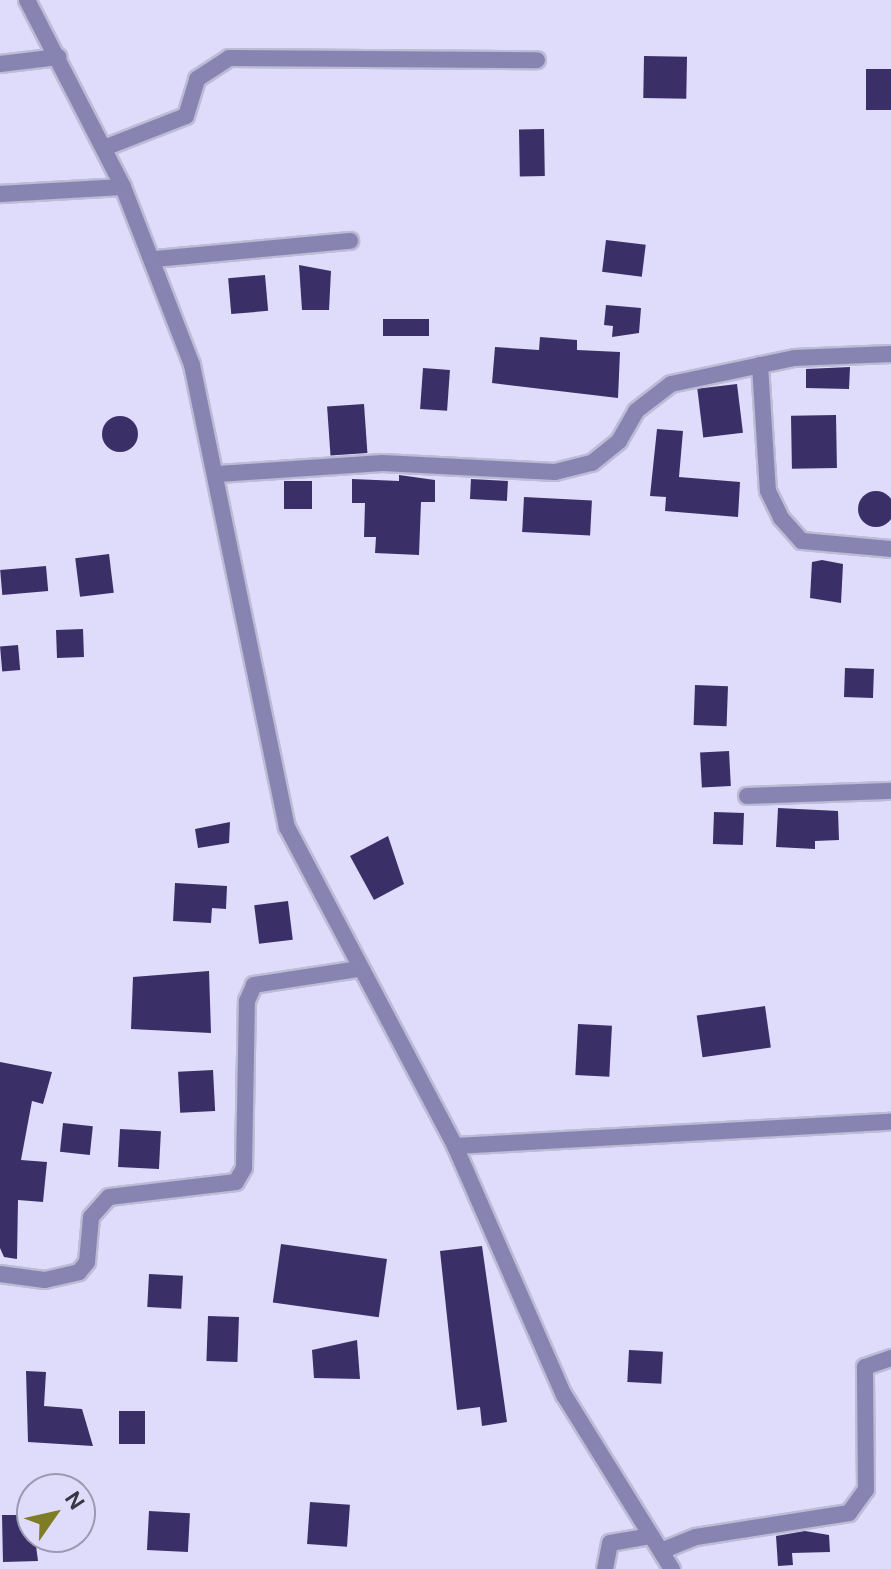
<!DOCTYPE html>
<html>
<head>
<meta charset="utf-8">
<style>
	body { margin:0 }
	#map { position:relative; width:891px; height:1569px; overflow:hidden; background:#dedcfa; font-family:"DM Sans",sans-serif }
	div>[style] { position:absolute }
	.building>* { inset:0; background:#3a3067; transform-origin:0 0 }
	.round { border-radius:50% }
	.roads { filter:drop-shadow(2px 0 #bdbbd5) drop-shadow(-2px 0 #bdbbd5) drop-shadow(0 2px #bdbbd5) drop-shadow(0 -2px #bdbbd5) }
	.street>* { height:16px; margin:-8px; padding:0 8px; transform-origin:8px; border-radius:8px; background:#8884b2 }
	span { translate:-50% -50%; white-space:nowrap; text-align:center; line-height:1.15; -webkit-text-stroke:8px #dedcfa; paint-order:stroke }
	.north { position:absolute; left:16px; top:1473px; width:80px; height:80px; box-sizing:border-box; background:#dedcfa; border:2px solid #9c9ab1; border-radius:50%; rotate:56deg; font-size:22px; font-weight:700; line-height:32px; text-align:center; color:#383743 }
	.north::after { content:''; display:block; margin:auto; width:28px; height:36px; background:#7e7c24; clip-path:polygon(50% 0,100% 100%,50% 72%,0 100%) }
</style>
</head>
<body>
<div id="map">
	<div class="building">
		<i style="left:644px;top:56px;width:43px;height:42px;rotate:1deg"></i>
		<i style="left:891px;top:69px;width:41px;height:25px;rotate:90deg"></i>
		<i style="left:544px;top:129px;width:47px;height:25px;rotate:89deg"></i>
		<i style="left:606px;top:240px;width:40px;height:32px;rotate:7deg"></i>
		<i style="clip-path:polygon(299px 265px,331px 271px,329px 310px,302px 310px)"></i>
		<i style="left:265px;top:275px;width:36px;height:37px;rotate:85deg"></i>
		<i style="clip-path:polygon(606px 305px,641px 308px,639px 333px,612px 337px,613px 326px,604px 325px)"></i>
		<i style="left:429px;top:319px;width:17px;height:46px;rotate:90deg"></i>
		<i style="clip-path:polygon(540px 337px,577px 340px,577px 350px,620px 352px,618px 398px,492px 383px,495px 347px,539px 350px)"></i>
		<i style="clip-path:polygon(850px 367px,849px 389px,806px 388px,806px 369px)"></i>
		<i style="left:423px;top:368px;width:27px;height:41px;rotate:4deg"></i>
		<i style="left:737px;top:384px;width:49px;height:40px;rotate:83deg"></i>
		<i style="left:364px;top:404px;width:49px;height:37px;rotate:86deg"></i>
		<i style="left:836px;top:415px;width:53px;height:45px;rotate:89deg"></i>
		<i class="round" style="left:102px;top:416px;width:36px;height:36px"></i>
		<i style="clip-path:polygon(657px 429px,683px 431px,679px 477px,740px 482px,738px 517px,665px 511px,666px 497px,650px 496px)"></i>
		<i style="clip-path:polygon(399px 475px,435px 480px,435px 502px,421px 502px,419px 555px,375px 553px,376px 537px,364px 537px,365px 503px,352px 503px,352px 479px,399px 481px)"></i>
		<i style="left:471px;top:479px;width:37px;height:20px;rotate:3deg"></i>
		<i style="left:284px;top:481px;width:28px;height:28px"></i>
		<i class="round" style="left:858px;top:491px;width:36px;height:36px"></i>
		<i style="left:524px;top:497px;width:68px;height:35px;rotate:3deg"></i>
		<i style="left:109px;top:554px;width:39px;height:34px;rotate:83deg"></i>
		<i style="clip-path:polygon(822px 560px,843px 564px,841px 603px,810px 598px,812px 562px)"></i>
		<i style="left:46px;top:566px;width:25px;height:46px;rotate:85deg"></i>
		<i style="left:83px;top:629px;width:28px;height:27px;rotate:88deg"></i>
		<i style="left:18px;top:645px;width:25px;height:18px;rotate:85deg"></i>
		<i style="left:845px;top:668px;width:29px;height:29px;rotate:2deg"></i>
		<i style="left:695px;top:685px;width:33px;height:40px;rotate:2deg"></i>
		<i style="left:729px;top:751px;width:35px;height:29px;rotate:87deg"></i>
		<i style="clip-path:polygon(778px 808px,838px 811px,839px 840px,815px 841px,815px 849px,776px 847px)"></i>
		<i style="left:714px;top:812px;width:30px;height:32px;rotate:2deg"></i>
		<i style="clip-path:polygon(230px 822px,229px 843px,198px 848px,195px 829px)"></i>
		<i style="clip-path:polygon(388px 836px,404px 884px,374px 900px,350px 856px)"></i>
		<i style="clip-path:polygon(175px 883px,227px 886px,226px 909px,212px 908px,211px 923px,173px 921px)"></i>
		<i style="left:288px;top:901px;width:39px;height:34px;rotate:83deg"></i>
		<i style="clip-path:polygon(209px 971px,211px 1033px,131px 1029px,133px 977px)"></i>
		<i style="left:765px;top:1006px;width:42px;height:69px;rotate:82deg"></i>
		<i style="left:578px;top:1024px;width:34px;height:51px;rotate:3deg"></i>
		<i style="clip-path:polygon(0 1062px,52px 1072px,43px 1104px,32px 1101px,21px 1160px,47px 1162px,43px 1202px,18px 1200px,17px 1259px,4px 1257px,0 1248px)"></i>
		<i style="left:213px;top:1070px;width:41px;height:35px;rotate:87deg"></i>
		<i style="left:63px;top:1123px;width:30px;height:29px;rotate:6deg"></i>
		<i style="left:120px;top:1129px;width:41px;height:38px;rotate:3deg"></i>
		<i style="left:281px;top:1244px;width:107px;height:59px;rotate:8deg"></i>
		<i style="clip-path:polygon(482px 1246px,507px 1422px,482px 1426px,480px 1407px,457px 1410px,440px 1251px)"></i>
		<i style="left:149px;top:1274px;width:34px;height:33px;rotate:3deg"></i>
		<i style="left:208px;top:1316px;width:31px;height:45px;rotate:2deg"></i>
		<i style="clip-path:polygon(357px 1340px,360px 1379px,314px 1378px,312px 1350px)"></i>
		<i style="left:629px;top:1350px;width:34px;height:32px;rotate:3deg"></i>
		<i style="clip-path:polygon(26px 1371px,46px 1372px,44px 1406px,82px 1409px,93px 1446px,28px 1442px)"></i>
		<i style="left:119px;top:1411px;width:26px;height:33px"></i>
		<i style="left:310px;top:1502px;width:40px;height:42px;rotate:4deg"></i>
		<i style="left:149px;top:1511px;width:41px;height:39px;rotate:3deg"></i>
		<i style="clip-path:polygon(2px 1515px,32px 1515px,38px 1561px,3px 1562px)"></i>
		<i style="clip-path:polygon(805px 1531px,829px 1535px,830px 1552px,792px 1553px,793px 1565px,778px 1566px,776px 1536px)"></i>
	</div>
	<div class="roads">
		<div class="street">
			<i style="left:27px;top:0;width:210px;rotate:62.8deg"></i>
			<i style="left:123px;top:187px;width:191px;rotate:68.8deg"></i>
			<i style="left:192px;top:365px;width:472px;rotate:78.4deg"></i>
			<i style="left:287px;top:827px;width:361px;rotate:62.2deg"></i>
			<i style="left:455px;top:1146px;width:272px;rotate:66.4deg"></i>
			<i style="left:564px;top:1395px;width:205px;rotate:58.2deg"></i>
			<i style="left:0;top:64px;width:59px;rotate:-6.8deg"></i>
			<i style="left:104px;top:148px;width:88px;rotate:-21.3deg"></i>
			<i style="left:186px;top:116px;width:39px;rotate:-73deg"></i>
			<i style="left:197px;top:79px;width:38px;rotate:-33deg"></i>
			<i style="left:229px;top:58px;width:308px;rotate:0.4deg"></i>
			<i style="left:0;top:194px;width:123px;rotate:-3.3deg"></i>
			<i style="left:155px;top:259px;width:196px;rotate:-5.3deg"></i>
			<i style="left:760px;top:365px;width:126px;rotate:86.4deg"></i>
			<i style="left:768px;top:491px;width:30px;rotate:64deg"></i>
			<i style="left:781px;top:518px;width:31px;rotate:48deg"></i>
			<i style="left:802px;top:541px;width:89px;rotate:5.1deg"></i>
			<i style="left:218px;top:474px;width:165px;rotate:-3.8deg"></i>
			<i style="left:383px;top:463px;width:172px;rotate:3deg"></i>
			<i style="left:555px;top:472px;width:38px;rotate:-14deg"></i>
			<i style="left:592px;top:463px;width:35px;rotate:-39deg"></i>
			<i style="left:619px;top:441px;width:34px;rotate:-60deg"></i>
			<i style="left:636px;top:411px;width:44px;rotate:-37.6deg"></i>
			<i style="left:671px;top:384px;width:126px;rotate:-11.9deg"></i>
			<i style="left:794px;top:358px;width:97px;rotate:-2.4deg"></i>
			<i style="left:747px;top:796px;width:144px;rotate:-2deg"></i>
			<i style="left:455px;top:1146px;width:437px;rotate:-3.2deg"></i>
			<i style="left:0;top:1274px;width:45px;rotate:7.6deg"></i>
			<i style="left:45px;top:1280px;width:35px;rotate:-13deg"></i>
			<i style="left:79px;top:1272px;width:13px;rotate:-51deg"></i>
			<i style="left:87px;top:1262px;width:45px;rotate:-84.9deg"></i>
			<i style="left:91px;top:1217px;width:27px;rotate:-48deg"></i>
			<i style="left:109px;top:1197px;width:128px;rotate:-6.7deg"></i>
			<i style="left:236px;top:1182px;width:16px;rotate:-60deg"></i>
			<i style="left:244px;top:1168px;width:167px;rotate:-89deg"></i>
			<i style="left:247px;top:1001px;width:17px;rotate:-66deg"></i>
			<i style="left:254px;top:985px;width:105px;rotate:-8.7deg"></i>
			<i style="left:661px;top:1551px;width:38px;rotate:-22deg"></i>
			<i style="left:696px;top:1537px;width:155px;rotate:-8.9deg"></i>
			<i style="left:849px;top:1513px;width:29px;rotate:-54deg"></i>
			<i style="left:866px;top:1490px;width:123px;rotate:-90.5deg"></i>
			<i style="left:865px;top:1367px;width:28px;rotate:-19deg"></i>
			<i style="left:605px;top:1569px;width:26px;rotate:-79deg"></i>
			<i style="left:610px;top:1543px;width:42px;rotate:-9.7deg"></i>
		</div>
	</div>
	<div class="north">N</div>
</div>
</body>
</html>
